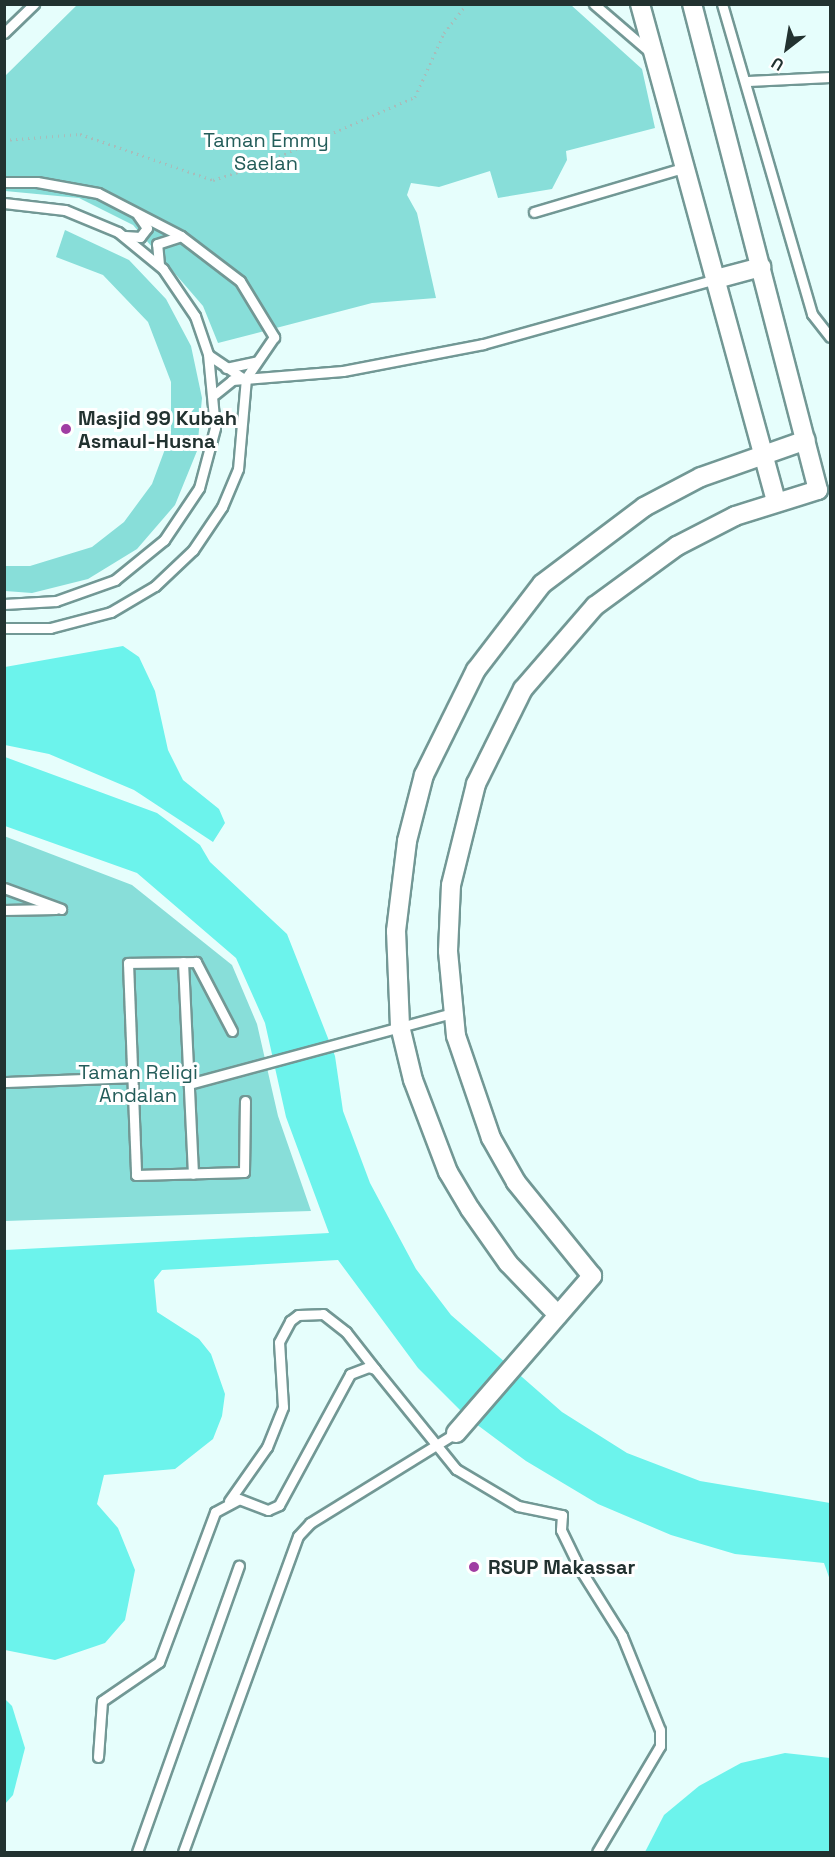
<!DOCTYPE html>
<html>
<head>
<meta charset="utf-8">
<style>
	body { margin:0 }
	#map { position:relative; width:835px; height:1857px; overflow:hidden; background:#e6fefc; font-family:"Space Grotesk",sans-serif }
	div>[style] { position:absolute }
	.green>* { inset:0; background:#88ded9 }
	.water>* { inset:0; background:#6cf3ec }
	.path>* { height:3px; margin-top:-1.5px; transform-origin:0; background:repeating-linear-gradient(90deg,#a7bdbb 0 1.5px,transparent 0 6px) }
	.roads { filter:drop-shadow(2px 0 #729895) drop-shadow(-2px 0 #729895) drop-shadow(0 2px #729895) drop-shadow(0 -2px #729895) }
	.lane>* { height:9px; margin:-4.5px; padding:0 4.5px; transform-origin:4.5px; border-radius:4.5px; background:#fff }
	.street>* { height:18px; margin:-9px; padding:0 9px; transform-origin:9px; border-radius:9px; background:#fff }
	.dots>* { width:16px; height:16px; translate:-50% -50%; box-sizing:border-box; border:3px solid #fff; border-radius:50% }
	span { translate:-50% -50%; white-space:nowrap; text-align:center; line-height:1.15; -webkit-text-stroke:6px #fff; paint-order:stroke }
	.park-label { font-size:20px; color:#245d5a }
	.poi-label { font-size:20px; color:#223230; font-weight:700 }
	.left { translate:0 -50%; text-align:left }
	.frame { position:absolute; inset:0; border:6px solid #223230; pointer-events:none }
	.north { position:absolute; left:757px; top:18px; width:60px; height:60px; -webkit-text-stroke:4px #fff; paint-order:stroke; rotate:211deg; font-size:16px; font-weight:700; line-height:24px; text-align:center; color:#223230 }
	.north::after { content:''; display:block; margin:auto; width:21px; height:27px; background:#223230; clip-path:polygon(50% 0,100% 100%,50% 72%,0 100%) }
</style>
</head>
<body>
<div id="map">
	<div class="green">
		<i style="clip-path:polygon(77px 5px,571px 5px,642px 69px,655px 128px,566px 151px,567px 160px,552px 189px,498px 198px,490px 171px,439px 187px,411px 183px,407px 195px,417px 213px,436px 298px,372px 303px,218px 343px,203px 306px,133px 225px,79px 198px,5px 191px,5px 76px)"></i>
		<i style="clip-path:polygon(65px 230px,129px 260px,166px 299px,191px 346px,202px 398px,197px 451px,175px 505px,137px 549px,88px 579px,32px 593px,5px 591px,5px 566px,30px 566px,92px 547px,124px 522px,152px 484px,171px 433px,171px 382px,148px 322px,103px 275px,56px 257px)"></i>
		<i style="clip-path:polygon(4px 836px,132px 885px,232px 965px,257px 1024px,278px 1116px,311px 1211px,5px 1221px)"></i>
	</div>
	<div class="water">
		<i style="clip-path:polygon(123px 646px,139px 657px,155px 691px,168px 750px,183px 780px,219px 809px,225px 823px,213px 842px,134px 790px,49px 754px,5px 745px,5px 667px)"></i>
		<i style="clip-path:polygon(5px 757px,157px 813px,200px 845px,210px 862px,287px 934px,335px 1056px,343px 1111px,370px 1183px,416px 1269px,451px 1315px,562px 1412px,627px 1453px,700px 1481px,830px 1503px,830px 1580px,824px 1563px,735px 1554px,671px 1535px,598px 1504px,526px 1461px,468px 1418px,418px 1368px,338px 1260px,162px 1270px,154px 1280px,157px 1312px,199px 1339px,211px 1354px,225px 1394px,222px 1416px,213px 1439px,175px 1469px,104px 1475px,97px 1504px,118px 1528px,135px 1570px,125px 1620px,105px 1643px,55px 1660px,5px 1650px,5px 1250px,329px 1233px,286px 1117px,265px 1023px,236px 958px,137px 873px,5px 826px)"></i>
		<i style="clip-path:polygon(5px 1699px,12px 1706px,25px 1748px,13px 1795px,5px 1804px)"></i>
		<i style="clip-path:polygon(785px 1753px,830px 1758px,830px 1852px,645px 1852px,664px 1815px,699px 1786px,741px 1763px)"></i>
	</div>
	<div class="path">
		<i style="left:4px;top:140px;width:76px;rotate:-4.5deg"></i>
		<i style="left:80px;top:134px;width:141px;rotate:19.1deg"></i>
		<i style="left:213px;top:180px;width:46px;rotate:-17.7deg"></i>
		<i style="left:257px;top:166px;width:172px;rotate:-23.6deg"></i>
		<i style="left:415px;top:97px;width:70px;rotate:-65.6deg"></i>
		<i style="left:444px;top:33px;width:37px;rotate:-52deg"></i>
	</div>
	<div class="roads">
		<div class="lane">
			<i style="left:594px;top:4px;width:75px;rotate:40.7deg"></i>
			<i style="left:722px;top:4px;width:323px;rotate:73.8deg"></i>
			<i style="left:812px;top:314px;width:29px;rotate:52deg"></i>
			<i style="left:4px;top:33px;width:42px;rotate:-44deg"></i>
			<i style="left:748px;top:81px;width:82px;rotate:-2.8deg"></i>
			<i style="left:4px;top:182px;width:33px"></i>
			<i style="left:37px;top:182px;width:62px;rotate:10.2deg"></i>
			<i style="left:98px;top:193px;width:93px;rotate:27.4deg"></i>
			<i style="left:181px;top:236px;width:74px;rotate:37.3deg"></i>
			<i style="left:240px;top:281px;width:66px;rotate:58.7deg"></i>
			<i style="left:274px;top:337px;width:50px;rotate:124.3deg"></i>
			<i style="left:246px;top:378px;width:91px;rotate:95deg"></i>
			<i style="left:238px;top:469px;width:41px;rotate:112.8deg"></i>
			<i style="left:222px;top:507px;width:52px;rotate:124deg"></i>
			<i style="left:193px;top:550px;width:52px;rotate:136.5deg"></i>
			<i style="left:155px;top:586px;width:51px;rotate:149.4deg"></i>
			<i style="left:111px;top:612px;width:63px;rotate:165.3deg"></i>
			<i style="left:50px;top:628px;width:46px;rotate:180deg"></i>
			<i style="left:4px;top:203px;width:61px;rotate:6.5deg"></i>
			<i style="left:65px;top:210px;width:57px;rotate:22.5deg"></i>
			<i style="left:118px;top:232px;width:58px;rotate:39.4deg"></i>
			<i style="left:163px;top:269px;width:57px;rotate:55.8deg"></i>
			<i style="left:195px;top:316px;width:40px;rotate:71.1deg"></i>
			<i style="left:208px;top:354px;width:74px;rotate:84.6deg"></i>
			<i style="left:215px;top:428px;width:62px;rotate:104.9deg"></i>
			<i style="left:199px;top:488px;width:63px;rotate:123.9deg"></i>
			<i style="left:164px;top:540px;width:63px;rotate:140.8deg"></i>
			<i style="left:115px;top:580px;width:63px;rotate:160.4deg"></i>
			<i style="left:56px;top:601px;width:52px;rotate:176.7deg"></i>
			<i style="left:534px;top:212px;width:159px;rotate:-16.5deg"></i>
			<i style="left:125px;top:236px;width:15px;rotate:4deg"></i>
			<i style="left:140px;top:237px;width:11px;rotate:-52deg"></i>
			<i style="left:147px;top:228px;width:16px;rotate:-125deg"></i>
			<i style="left:159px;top:265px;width:21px;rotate:-95deg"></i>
			<i style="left:157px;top:244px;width:25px;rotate:-18deg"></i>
			<i style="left:210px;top:356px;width:40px;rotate:34deg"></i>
			<i style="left:226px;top:368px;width:30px;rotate:-12deg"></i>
			<i style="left:215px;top:394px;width:22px;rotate:-39deg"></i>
			<i style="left:232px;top:380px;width:111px;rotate:-4.6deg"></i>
			<i style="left:343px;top:371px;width:143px;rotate:-10.9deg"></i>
			<i style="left:483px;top:344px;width:242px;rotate:-15.6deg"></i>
			<i style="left:4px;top:888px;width:61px;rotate:20.2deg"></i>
			<i style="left:4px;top:910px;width:52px;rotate:-1.1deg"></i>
			<i style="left:183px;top:962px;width:212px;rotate:87.3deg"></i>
			<i style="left:232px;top:1031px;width:78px;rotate:-117.6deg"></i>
			<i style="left:196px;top:962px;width:68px;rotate:179.2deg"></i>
			<i style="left:128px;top:963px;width:212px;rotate:87.8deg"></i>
			<i style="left:136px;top:1175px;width:108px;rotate:-1.6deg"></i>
			<i style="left:244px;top:1172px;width:71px;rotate:-89.2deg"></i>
			<i style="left:4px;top:1082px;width:128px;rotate:-2.2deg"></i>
			<i style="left:189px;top:1084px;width:272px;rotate:-15.1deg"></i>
			<i style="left:229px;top:1501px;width:66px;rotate:-54.9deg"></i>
			<i style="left:267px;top:1447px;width:43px;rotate:-68.2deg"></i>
			<i style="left:283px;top:1407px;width:65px;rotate:-93.5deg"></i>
			<i style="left:279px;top:1342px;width:24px;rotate:-62deg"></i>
			<i style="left:290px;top:1321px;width:10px;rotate:-37deg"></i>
			<i style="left:298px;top:1315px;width:25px;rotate:-2deg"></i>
			<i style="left:323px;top:1314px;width:29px;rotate:38deg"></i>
			<i style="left:346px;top:1332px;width:47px;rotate:51.9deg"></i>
			<i style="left:98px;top:1757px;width:56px;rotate:-85.9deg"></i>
			<i style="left:102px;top:1701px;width:69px;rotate:-34.4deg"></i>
			<i style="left:159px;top:1662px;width:160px;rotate:-69.5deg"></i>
			<i style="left:215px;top:1512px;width:27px;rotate:-28deg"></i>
			<i style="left:239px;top:1499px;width:31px;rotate:21deg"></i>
			<i style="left:268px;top:1510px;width:12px;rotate:-24deg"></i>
			<i style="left:279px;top:1505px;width:149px;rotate:-61.5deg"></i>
			<i style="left:350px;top:1374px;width:19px;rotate:-21deg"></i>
			<i style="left:368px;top:1367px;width:7px;rotate:16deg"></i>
			<i style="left:375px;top:1369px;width:129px;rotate:51deg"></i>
			<i style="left:456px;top:1469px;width:72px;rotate:30.8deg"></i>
			<i style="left:518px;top:1506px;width:45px;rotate:11.6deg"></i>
			<i style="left:562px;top:1515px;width:15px;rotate:94deg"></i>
			<i style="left:561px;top:1530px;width:43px;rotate:64deg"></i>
			<i style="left:580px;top:1569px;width:79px;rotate:57.9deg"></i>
			<i style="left:622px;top:1636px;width:101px;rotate:68deg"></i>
			<i style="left:660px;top:1730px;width:16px;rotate:90deg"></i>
			<i style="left:660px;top:1746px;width:123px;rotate:120.7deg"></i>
			<i style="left:137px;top:1852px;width:304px;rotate:-70.4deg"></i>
			<i style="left:183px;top:1852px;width:336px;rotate:-70deg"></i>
			<i style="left:298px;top:1536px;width:18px;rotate:-47deg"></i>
			<i style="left:310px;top:1523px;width:172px;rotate:-31.7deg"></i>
		</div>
		<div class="street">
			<i style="left:640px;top:4px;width:515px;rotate:74.7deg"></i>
			<i style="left:716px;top:279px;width:47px;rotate:-14.9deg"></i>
			<i style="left:558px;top:1315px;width:72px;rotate:-133.9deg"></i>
			<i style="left:508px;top:1263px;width:66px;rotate:-125.1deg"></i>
			<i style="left:470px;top:1209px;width:43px;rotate:-120.7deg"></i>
			<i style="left:448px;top:1172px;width:98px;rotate:-110.8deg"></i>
			<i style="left:413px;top:1080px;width:56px;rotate:-103.5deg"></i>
			<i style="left:400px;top:1026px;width:95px;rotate:-92.4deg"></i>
			<i style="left:396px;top:931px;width:91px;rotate:-83deg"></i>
			<i style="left:407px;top:841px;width:68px;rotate:-75.6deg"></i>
			<i style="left:424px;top:775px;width:117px;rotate:-63.7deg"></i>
			<i style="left:476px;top:670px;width:108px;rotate:-52.5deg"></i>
			<i style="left:542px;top:584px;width:128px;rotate:-37deg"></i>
			<i style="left:644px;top:507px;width:64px;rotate:-27.8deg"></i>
			<i style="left:701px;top:477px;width:111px;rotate:-19.4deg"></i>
			<i style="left:456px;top:1433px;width:208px;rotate:-49.1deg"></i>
			<i style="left:592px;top:1276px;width:121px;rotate:-129deg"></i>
			<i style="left:516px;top:1182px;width:51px;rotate:-119.6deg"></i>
			<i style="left:491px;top:1138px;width:108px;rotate:-108.9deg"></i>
			<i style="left:456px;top:1036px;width:85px;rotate:-95.4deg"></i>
			<i style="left:448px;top:951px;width:66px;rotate:-87.4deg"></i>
			<i style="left:451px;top:885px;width:104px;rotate:-76.1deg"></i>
			<i style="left:476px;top:784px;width:106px;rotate:-63.7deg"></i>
			<i style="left:523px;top:689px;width:110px;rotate:-49.1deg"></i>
			<i style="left:595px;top:606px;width:102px;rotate:-36.2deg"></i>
			<i style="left:677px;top:546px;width:65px;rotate:-27.3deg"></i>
			<i style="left:735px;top:516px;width:87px;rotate:-17.4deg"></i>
			<i style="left:818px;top:490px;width:502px;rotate:-104.53deg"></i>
		</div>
	</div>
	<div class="dots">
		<i style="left:66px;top:429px;background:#a03da3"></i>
		<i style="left:474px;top:1567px;background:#a03da3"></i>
	</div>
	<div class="park-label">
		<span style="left:266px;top:152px">Taman Emmy<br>Saelan</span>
		<span style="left:138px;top:1084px">Taman Religi<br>Andalan</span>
	</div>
	<div class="poi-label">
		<span class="left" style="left:78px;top:430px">Masjid 99 Kubah<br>Asmaul-Husna</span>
		<span class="left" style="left:488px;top:1567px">RSUP Makassar</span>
	</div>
	<div class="frame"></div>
	<div class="north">U</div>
</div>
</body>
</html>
